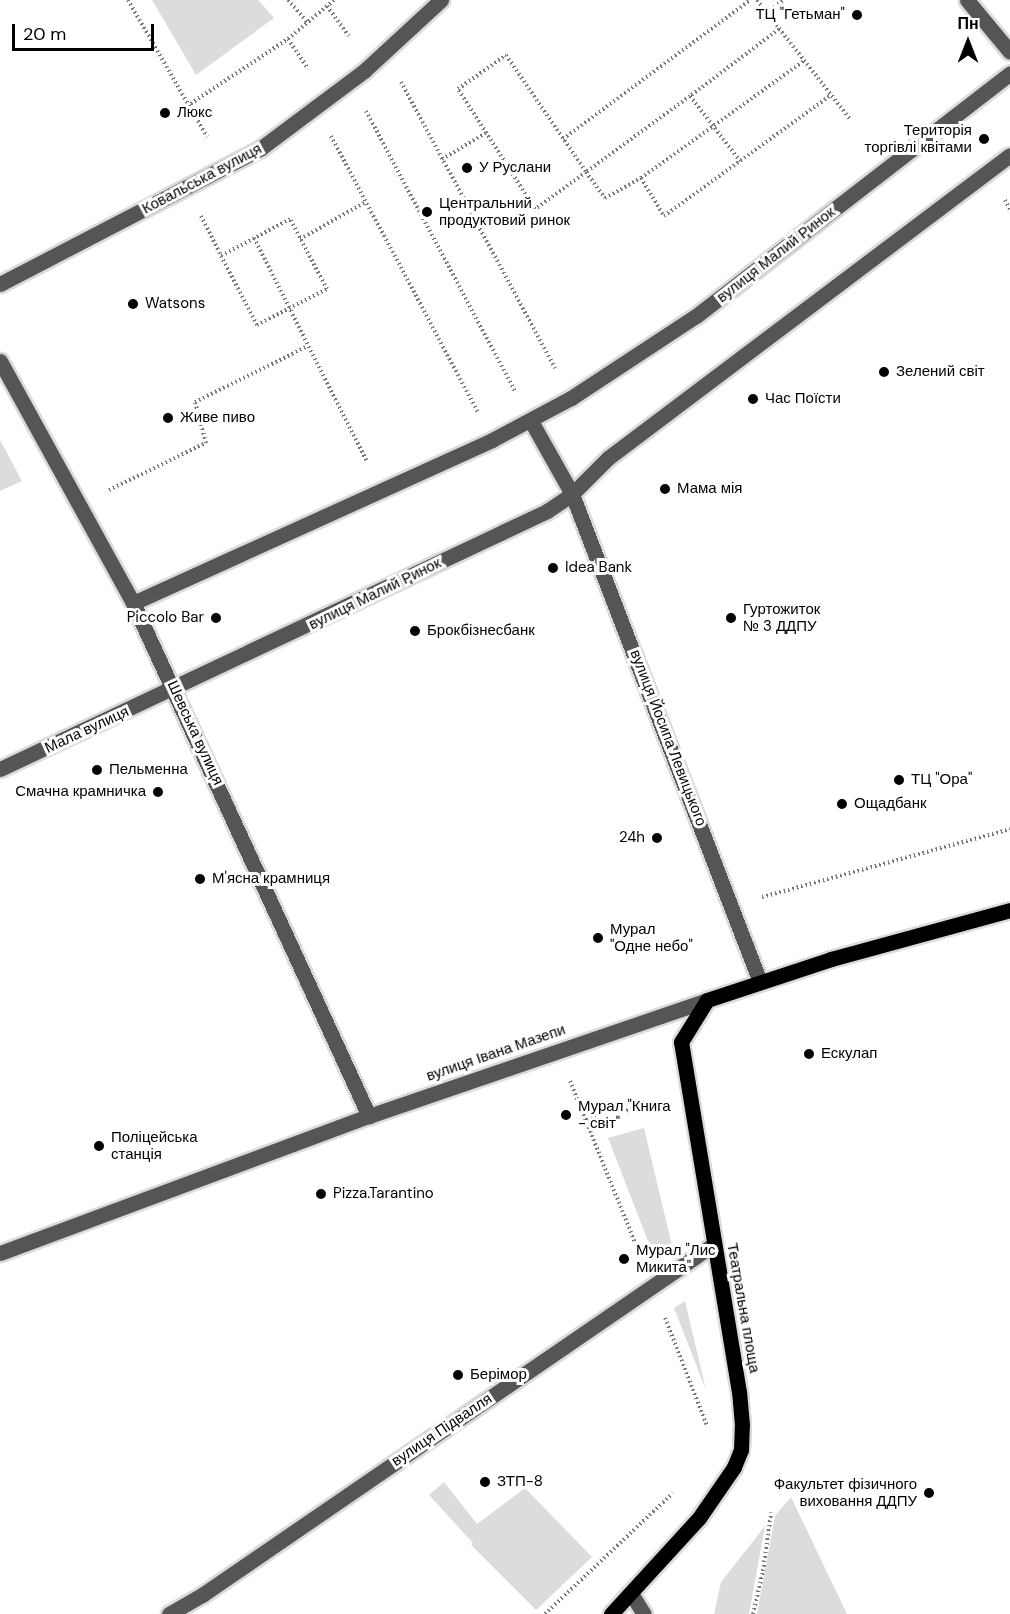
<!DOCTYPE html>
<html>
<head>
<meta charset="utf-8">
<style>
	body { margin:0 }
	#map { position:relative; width:1010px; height:1614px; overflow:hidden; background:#fff; font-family:"DM Sans",sans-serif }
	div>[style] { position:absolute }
	.green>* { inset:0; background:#dcdcdc }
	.path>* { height:4px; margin-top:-2px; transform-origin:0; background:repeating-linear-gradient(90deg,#777 0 1.5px,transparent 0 4.5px) }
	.roads { filter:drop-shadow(2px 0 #dbdbdb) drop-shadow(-2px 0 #dbdbdb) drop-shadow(0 2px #dbdbdb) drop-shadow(0 -2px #dbdbdb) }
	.minor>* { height:15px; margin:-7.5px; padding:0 7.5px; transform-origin:7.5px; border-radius:7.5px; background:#555 }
	.major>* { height:15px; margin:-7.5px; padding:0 7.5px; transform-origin:7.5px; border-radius:7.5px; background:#000 }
	.dots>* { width:16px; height:16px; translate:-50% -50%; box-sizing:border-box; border:3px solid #fff; border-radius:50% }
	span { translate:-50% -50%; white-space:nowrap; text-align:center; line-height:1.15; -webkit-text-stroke:6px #fff; paint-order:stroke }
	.poi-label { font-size:15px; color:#000 }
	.right { translate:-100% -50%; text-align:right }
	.left { translate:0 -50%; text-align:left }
	.street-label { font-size:15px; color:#000 }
	.north { position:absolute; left:938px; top:12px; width:60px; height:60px; -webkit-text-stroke:4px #fff; paint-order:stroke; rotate:0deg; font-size:16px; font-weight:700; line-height:24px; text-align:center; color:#000 }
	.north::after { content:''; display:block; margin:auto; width:21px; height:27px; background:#000; clip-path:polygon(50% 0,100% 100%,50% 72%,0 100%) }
	.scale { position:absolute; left:12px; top:24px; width:142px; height:27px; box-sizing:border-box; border:3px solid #000; border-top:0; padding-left:8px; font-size:18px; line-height:21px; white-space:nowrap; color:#000; -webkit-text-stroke:4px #fff; paint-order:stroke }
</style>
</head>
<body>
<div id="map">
	<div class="green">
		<i style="clip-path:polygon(152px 0,258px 0,274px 18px,196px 75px)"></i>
		<i style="clip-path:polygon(0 440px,22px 481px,0 491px)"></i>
		<i style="clip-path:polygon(644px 1128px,673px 1250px,655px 1259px,608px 1138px)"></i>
		<i style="clip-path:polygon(685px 1301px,706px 1390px,674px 1308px)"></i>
		<i style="clip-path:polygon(444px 1482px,477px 1524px,525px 1488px,592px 1557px,536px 1610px,471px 1545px,473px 1543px,429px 1495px)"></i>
		<i style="clip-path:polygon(791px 1497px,847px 1614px,757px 1614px,775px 1516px)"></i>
		<i style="clip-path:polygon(765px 1526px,749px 1614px,714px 1614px,721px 1582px)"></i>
	</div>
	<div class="path">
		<i style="left:128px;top:0;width:158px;rotate:60deg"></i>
		<i style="left:288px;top:0;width:30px;rotate:49deg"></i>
		<i style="left:757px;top:0;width:151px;rotate:52deg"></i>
		<i style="left:327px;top:6px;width:37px;rotate:54deg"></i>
		<i style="left:767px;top:13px;width:21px;rotate:-39deg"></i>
		<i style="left:779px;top:29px;width:111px;rotate:143deg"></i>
		<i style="left:690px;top:96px;width:129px;rotate:143.8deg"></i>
		<i style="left:586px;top:172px;width:63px;rotate:144deg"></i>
		<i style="left:535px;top:209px;width:143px;rotate:-122.7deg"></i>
		<i style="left:458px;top:89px;width:59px;rotate:-35.3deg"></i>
		<i style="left:506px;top:55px;width:142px;rotate:55.6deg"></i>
		<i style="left:586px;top:172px;width:32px;rotate:54deg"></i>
		<i style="left:605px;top:198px;width:41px;rotate:-29.1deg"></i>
		<i style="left:641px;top:178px;width:201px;rotate:-35.7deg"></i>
		<i style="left:288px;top:39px;width:36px;rotate:56deg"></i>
		<i style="left:401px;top:82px;width:325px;rotate:61.7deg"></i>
		<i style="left:690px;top:96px;width:82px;rotate:52.4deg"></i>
		<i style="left:187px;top:106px;width:121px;rotate:-33.6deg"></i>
		<i style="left:288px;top:39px;width:60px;rotate:-40.3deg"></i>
		<i style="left:366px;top:111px;width:317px;rotate:62deg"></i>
		<i style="left:331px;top:136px;width:314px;rotate:62deg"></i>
		<i style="left:563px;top:139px;width:233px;rotate:-36.6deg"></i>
		<i style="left:442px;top:159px;width:51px;rotate:-30.6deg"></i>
		<i style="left:641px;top:178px;width:44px;rotate:58.8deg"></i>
		<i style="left:664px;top:216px;width:206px;rotate:-35.9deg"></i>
		<i style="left:1005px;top:200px;width:11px;rotate:63deg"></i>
		<i style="left:201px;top:216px;width:45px;rotate:63.4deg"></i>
		<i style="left:221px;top:256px;width:78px;rotate:62.4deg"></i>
		<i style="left:257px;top:325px;width:79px;rotate:-27.2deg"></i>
		<i style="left:327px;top:289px;width:79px;rotate:-117.9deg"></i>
		<i style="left:290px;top:219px;width:78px;rotate:151.8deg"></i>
		<i style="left:254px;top:238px;width:249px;rotate:63.2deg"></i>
		<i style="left:300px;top:239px;width:76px;rotate:-29.3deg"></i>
		<i style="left:109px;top:490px;width:108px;rotate:-25.9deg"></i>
		<i style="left:206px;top:443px;width:42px;rotate:-105deg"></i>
		<i style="left:195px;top:402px;width:126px;rotate:-26.4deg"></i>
		<i style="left:762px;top:897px;width:257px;rotate:-15.3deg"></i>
		<i style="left:570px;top:1081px;width:188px;rotate:68.1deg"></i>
		<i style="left:587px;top:1120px;width:64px;rotate:-13.6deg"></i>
		<i style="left:665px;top:1318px;width:116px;rotate:68.7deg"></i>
		<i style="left:545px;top:1614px;width:176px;rotate:-43.4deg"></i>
		<i style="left:753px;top:1614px;width:44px;rotate:-76.9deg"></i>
		<i style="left:763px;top:1571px;width:59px;rotate:-82.1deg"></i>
	</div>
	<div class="roads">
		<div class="minor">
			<i style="left:967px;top:0;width:67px;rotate:50.4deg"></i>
			<i style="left:0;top:284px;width:294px;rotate:-27.5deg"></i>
			<i style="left:261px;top:148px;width:129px;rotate:-36.8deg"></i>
			<i style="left:364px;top:71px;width:105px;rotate:-42.7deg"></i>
			<i style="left:0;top:361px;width:276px;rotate:61.2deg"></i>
			<i style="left:133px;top:603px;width:565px;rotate:65.3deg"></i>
			<i style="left:531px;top:421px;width:84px;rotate:60.7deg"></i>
			<i style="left:572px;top:494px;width:523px;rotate:68.93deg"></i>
			<i style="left:133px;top:603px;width:394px;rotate:-24.4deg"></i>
			<i style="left:492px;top:440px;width:89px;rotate:-28deg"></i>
			<i style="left:571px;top:398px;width:149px;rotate:-33.3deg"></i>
			<i style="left:696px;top:316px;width:397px;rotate:-37.7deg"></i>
			<i style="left:0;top:769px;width:605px;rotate:-25.25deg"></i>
			<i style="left:547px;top:511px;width:30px;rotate:-34deg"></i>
			<i style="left:572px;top:494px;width:51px;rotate:-45deg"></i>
			<i style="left:608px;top:458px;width:503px;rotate:-37.01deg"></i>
			<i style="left:0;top:1253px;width:394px;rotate:-20.4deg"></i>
			<i style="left:369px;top:1116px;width:357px;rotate:-18.9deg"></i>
			<i style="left:632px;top:1595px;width:22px;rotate:58deg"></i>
			<i style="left:169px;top:1614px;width:38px;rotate:-30deg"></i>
			<i style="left:202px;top:1595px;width:621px;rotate:-34.43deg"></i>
		</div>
		<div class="major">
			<i style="left:611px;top:1614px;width:130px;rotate:-47.5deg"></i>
			<i style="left:699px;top:1518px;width:62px;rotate:-55.5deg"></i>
			<i style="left:734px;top:1467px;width:18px;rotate:-68deg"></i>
			<i style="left:741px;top:1450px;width:25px;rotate:-88deg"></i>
			<i style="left:742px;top:1425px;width:33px;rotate:-95deg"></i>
			<i style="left:739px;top:1392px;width:355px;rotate:-99.4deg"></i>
			<i style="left:681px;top:1042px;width:49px;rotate:-58.2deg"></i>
			<i style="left:707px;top:1000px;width:131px;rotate:-18.3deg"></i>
			<i style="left:831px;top:959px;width:186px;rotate:-15.3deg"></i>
		</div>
	</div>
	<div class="dots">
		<i style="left:857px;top:15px;background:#000"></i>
		<i style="left:165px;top:113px;background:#000"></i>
		<i style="left:984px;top:139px;background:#000"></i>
		<i style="left:467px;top:168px;background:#000"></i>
		<i style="left:427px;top:212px;background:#000"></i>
		<i style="left:133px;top:304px;background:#000"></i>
		<i style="left:884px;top:372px;background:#000"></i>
		<i style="left:753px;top:399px;background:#000"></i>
		<i style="left:168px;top:418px;background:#000"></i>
		<i style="left:665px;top:489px;background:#000"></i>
		<i style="left:553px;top:568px;background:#000"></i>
		<i style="left:216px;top:618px;background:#000"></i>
		<i style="left:731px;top:618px;background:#000"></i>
		<i style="left:415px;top:631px;background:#000"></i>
		<i style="left:97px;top:770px;background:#000"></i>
		<i style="left:899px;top:780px;background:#000"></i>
		<i style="left:158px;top:792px;background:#000"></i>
		<i style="left:842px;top:804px;background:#000"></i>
		<i style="left:657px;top:838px;background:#000"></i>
		<i style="left:200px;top:879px;background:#000"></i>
		<i style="left:598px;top:938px;background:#000"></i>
		<i style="left:809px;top:1054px;background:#000"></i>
		<i style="left:566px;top:1115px;background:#000"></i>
		<i style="left:99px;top:1146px;background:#000"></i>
		<i style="left:321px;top:1194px;background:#000"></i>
		<i style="left:624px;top:1259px;background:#000"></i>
		<i style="left:458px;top:1375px;background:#000"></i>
		<i style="left:485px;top:1482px;background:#000"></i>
		<i style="left:929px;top:1493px;background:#000"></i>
	</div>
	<div class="poi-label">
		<span class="right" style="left:845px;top:15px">ТЦ "Гетьман"</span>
		<span class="left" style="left:177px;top:113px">Люкс</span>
		<span class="right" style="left:972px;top:139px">Територія<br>торгівлі квітами</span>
		<span class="left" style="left:479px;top:168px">У Руслани</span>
		<span class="left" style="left:439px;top:212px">Центральний<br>продуктовий ринок</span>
		<span class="left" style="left:145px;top:304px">Watsons</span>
		<span class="left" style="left:896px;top:372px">Зелений світ</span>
		<span class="left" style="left:765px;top:399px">Час Поїсти</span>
		<span class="left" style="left:180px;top:418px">Живе пиво</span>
		<span class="left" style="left:677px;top:489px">Мама мія</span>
		<span class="left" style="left:565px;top:568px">Idea Bank</span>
		<span class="left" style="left:743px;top:618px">Гуртожиток<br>№ 3 ДДПУ</span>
		<span class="right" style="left:204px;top:618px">Piccolo Bar</span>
		<span class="left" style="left:427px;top:631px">Брокбізнесбанк</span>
		<span class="left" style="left:109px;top:770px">Пельменна</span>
		<span class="left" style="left:911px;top:780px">ТЦ "Ора"</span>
		<span class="right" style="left:146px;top:792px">Смачна крамничка</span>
		<span class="left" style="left:854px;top:804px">Ощадбанк</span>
		<span class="right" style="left:645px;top:838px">24h</span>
		<span class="left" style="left:212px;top:879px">М'ясна крамниця</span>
		<span class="left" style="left:610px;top:938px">Мурал<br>"Одне небо"</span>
		<span class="left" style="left:821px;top:1054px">Ескулап</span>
		<span class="left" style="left:578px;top:1115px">Мурал "Книга<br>- світ"</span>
		<span class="left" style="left:111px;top:1146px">Поліцейська<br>станція</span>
		<span class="left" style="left:333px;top:1194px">Pizza.Tarantino</span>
		<span class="left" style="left:636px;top:1259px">Мурал "Лис<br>Микита"</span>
		<span class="left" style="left:470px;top:1375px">Берімор</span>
		<span class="left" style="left:497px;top:1482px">ЗТП-8</span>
		<span class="right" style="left:917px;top:1493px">Факультет фізичного<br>виховання ДДПУ</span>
	</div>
	<div class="street-label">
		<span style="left:202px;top:179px;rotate:-28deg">Ковальська вулиця</span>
		<span style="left:776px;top:255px;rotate:-38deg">вулиця Малий Ринок</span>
		<span style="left:375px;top:594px;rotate:-26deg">вулиця Малий Ринок</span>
		<span style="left:87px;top:730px;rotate:-25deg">Мала вулиця</span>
		<span style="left:195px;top:733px;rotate:65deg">Шевська вулиця</span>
		<span style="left:668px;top:738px;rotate:69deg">вулиця Йосипа Левицького</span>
		<span style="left:496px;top:1053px;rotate:-19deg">вулиця Івана Мазепи</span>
		<span style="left:743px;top:1308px;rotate:80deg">Театральна площа</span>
		<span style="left:442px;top:1430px;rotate:-34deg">вулиця Підвалля</span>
	</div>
	<div class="north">Пн</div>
	<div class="scale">20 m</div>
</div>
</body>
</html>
